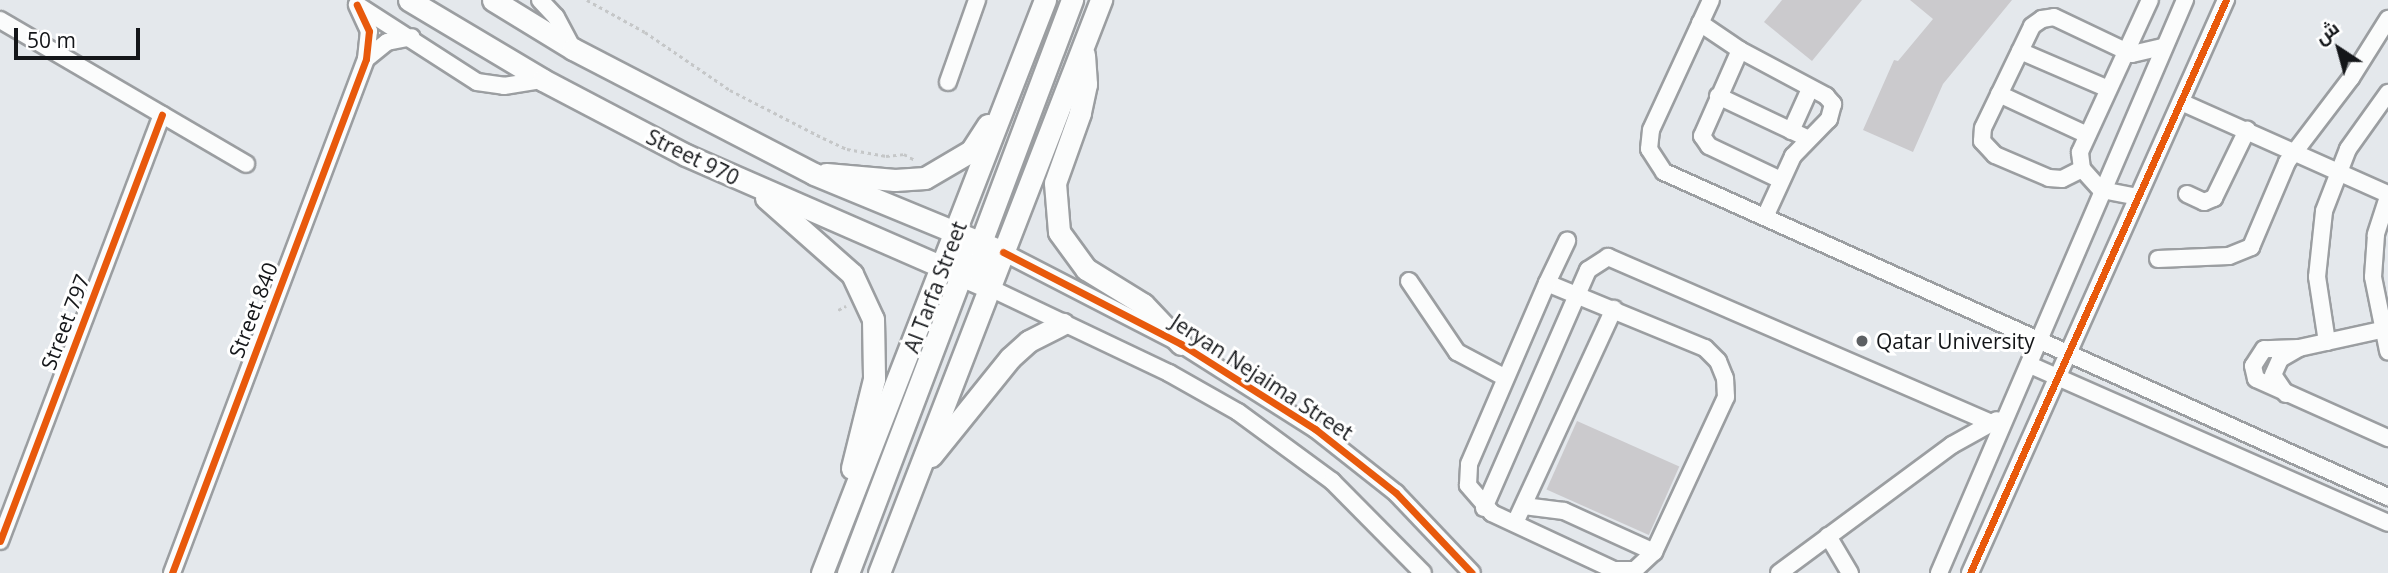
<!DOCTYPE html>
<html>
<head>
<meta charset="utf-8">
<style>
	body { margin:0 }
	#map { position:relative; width:2388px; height:573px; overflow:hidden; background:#e4e8ec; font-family:"Open Sans",Cairo,sans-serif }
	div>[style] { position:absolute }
	.building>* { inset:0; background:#cbcacd; transform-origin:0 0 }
	.path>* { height:2.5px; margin-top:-1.25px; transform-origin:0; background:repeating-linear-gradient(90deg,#c5c7c8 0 3.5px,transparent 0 7px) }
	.roads { filter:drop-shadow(2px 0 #9b9ea1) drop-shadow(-2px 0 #9b9ea1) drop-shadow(0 2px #9b9ea1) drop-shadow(0 -2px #9b9ea1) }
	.minor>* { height:16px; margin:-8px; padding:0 8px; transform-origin:8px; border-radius:8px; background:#fbfcfc }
	.major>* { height:21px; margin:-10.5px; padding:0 10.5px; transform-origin:10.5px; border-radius:10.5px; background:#fbfcfc }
	.cycleway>* { height:7px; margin:-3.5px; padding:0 3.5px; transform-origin:3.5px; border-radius:3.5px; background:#e8590c }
	.dots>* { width:19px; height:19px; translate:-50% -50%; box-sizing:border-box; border:4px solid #fff; border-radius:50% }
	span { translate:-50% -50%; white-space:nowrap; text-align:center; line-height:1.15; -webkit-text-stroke:6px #fff; paint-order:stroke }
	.street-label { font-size:21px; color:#141619 }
	.poi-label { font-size:21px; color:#141619 }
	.left { translate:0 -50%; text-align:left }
	.north { position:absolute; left:2304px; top:14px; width:70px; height:70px; -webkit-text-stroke:5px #fff; paint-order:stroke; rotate:324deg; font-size:19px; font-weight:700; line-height:28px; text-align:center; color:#141619 }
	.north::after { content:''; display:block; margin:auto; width:24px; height:32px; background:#141619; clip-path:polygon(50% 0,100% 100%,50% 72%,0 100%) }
	.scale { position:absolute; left:14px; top:28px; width:126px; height:32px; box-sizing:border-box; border:4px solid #141619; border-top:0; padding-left:9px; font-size:21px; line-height:24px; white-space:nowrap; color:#141619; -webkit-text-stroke:5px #fff; paint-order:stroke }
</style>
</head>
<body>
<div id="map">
	<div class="building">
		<i style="clip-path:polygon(1782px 0,1862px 0,1812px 61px,1764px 22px)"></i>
		<i style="clip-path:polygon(1910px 0,2012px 0,1943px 84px,1913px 152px,1863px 130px,1894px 60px,1898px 61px,1933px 19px)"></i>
		<i style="left:1577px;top:421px;width:112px;height:75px;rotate:24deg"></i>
	</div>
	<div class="path">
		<i style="left:587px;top:0;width:66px;rotate:28.9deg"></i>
		<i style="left:645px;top:32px;width:103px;rotate:34.3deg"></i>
		<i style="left:730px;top:90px;width:105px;rotate:27.3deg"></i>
		<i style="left:823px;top:138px;width:26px;rotate:25deg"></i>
		<i style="left:847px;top:149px;width:40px;rotate:10deg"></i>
		<i style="left:886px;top:156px;width:18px;rotate:-6deg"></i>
		<i style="left:904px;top:154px;width:13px;rotate:29deg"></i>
		<i style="left:838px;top:310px;width:9px;rotate:-27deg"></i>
	</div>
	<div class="roads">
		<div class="minor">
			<i style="left:540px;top:0;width:23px;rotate:47deg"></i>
			<i style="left:556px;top:17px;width:36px;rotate:62deg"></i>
			<i style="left:1711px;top:0;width:143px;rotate:114.8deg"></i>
			<i style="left:1651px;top:130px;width:19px;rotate:96deg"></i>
			<i style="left:1649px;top:149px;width:27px;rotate:57deg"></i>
			<i style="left:1664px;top:172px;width:794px;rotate:24.18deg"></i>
			<i style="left:359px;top:6px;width:140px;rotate:32.8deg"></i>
			<i style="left:477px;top:82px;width:27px;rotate:8deg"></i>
			<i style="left:504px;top:86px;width:39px;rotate:-9deg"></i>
			<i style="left:0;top:20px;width:285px;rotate:30.3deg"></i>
			<i style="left:1700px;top:23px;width:48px;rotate:34deg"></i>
			<i style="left:1740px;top:50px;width:98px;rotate:28.1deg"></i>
			<i style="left:1826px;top:96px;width:11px;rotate:49deg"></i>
			<i style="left:1833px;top:104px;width:16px;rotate:105deg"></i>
			<i style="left:1829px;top:119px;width:52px;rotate:134.2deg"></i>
			<i style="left:1793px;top:156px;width:67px;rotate:114.7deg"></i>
			<i style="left:1740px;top:50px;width:94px;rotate:113.8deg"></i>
			<i style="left:1702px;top:136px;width:12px;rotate:55deg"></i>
			<i style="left:1709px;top:146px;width:80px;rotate:25.3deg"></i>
			<i style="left:2020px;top:51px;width:94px;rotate:23.3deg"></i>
			<i style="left:366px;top:59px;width:27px;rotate:-39deg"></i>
			<i style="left:387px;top:42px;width:25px;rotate:-11deg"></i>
			<i style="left:948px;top:82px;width:87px;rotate:-70.5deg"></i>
			<i style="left:1999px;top:94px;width:95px;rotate:24.9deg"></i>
			<i style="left:1718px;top:96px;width:98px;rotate:25.3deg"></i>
			<i style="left:2181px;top:102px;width:227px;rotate:24deg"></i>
			<i style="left:1791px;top:131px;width:46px;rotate:-65.7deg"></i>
			<i style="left:2082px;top:169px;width:22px;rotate:153deg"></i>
			<i style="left:2062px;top:179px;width:13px;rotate:-176deg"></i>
			<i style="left:2049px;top:178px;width:59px;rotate:-156.9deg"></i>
			<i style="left:1995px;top:155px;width:19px;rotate:-133deg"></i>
			<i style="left:1982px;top:141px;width:13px;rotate:-86deg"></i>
			<i style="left:1983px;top:128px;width:113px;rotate:-64.3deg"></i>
			<i style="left:2032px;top:26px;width:12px;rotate:-35deg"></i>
			<i style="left:2042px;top:19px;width:12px;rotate:-9deg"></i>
			<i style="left:2054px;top:17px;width:86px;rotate:25.4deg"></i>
			<i style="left:2132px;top:54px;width:31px;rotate:-13deg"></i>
			<i style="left:2187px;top:194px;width:19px;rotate:25deg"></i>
			<i style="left:2204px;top:202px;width:11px;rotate:-22deg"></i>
			<i style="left:2214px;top:198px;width:76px;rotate:-64.1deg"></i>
			<i style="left:2138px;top:197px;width:38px;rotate:-169deg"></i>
			<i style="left:2101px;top:190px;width:28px;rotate:-132deg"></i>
			<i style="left:2082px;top:169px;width:17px;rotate:-97deg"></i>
			<i style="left:2080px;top:152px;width:167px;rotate:-65.3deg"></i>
			<i style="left:2388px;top:197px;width:40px;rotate:108deg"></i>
			<i style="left:2376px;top:235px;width:42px;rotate:94.1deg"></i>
			<i style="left:2373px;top:277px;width:76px;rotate:78.5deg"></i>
			<i style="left:1003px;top:252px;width:200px;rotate:27.3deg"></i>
			<i style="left:1181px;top:344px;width:159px;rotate:32.4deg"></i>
			<i style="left:1315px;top:429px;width:103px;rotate:38.3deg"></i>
			<i style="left:1396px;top:493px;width:110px;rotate:46.5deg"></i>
			<i style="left:2158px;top:259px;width:71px;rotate:-2.4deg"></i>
			<i style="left:2229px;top:256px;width:24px;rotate:-22deg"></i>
			<i style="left:2251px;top:247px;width:92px;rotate:-67deg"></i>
			<i style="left:2287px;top:162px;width:106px;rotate:-52.7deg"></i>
			<i style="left:2351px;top:78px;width:70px;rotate:-57.9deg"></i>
			<i style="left:1409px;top:281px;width:86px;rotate:55.9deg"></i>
			<i style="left:1457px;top:352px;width:55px;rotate:28deg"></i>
			<i style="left:1547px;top:283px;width:171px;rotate:22.4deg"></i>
			<i style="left:1705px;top:348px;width:18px;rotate:45deg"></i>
			<i style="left:1718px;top:361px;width:18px;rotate:68deg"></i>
			<i style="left:1725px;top:378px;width:19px;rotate:87deg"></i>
			<i style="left:1726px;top:397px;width:171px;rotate:114.9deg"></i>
			<i style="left:1654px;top:552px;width:26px;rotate:137deg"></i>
			<i style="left:1635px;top:570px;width:21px;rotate:180deg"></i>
			<i style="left:1614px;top:570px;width:135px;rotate:-155deg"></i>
			<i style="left:1492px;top:513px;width:37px;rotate:-131deg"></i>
			<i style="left:1468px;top:485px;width:21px;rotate:-87deg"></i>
			<i style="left:1469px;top:464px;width:197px;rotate:-66.7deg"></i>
			<i style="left:1547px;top:283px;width:47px;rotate:-64.5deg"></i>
			<i style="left:990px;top:288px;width:198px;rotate:25.4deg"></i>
			<i style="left:1169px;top:373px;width:79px;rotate:29.5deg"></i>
			<i style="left:1238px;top:412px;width:117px;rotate:36.3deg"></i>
			<i style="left:1332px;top:481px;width:129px;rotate:45.3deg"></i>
			<i style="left:2327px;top:342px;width:66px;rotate:-98.7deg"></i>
			<i style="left:2317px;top:277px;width:66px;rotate:-83.9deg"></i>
			<i style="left:2324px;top:211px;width:66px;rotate:-68.8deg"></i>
			<i style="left:2348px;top:149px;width:69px;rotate:-54.5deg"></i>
			<i style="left:2299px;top:348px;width:35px;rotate:178deg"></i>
			<i style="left:2264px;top:349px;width:20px;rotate:123deg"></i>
			<i style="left:2253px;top:366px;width:13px;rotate:77deg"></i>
			<i style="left:2256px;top:379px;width:145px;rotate:24.1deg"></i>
			<i style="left:2030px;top:365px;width:391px;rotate:23.8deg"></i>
			<i style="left:2286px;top:394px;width:23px;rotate:-124deg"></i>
			<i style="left:2273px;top:375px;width:17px;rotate:-66deg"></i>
			<i style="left:2280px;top:359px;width:22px;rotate:-30deg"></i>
			<i style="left:2299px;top:348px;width:84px;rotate:-12.4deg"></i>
			<i style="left:1524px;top:506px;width:40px;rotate:7.1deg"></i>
			<i style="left:1564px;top:511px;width:99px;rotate:24.5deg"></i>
			<i style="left:1484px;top:508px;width:260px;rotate:-66.4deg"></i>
			<i style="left:1588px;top:270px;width:24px;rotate:-33deg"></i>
			<i style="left:1608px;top:257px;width:417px;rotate:23.4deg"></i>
			<i style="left:1515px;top:523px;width:236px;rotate:-65.2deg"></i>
			<i style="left:1828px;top:536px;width:43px;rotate:59.3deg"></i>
			<i style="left:0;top:541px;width:456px;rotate:-69.2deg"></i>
			<i style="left:172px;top:573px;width:549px;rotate:-69.32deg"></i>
			<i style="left:366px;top:59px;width:28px;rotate:-84deg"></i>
			<i style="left:369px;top:31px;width:29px;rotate:-115deg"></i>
			<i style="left:1779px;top:573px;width:215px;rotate:-36.5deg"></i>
			<i style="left:1952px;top:445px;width:51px;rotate:-29.1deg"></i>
			<i style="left:1939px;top:573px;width:624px;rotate:-66.77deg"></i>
			<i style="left:1970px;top:573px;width:628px;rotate:-65.93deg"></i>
		</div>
		<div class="major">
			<i style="left:409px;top:0;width:156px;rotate:30.8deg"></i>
			<i style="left:543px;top:80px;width:161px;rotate:27.7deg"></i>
			<i style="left:686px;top:155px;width:332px;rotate:23.6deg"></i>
			<i style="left:493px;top:0;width:94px;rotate:31.5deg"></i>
			<i style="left:573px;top:49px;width:271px;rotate:27.4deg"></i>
			<i style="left:814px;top:174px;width:204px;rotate:22.4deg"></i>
			<i style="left:1084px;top:55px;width:29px;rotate:86deg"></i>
			<i style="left:1086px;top:84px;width:30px;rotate:102deg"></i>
			<i style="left:1080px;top:113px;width:74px;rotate:109.7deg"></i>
			<i style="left:1055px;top:183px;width:49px;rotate:85.3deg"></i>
			<i style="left:1059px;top:232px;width:46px;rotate:53.9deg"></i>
			<i style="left:1086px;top:269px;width:67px;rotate:31.6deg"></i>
			<i style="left:1143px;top:304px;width:55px;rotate:46.5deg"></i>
			<i style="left:826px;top:174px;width:69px;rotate:5deg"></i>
			<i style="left:895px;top:180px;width:30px;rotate:-4deg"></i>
			<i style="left:925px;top:178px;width:53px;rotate:-30.4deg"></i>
			<i style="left:971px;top:151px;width:31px;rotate:-57deg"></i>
			<i style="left:766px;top:198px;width:115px;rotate:41.5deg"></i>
			<i style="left:852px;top:274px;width:50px;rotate:65deg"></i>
			<i style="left:873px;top:319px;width:60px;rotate:89deg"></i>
			<i style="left:874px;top:379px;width:92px;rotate:103.9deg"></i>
			<i style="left:990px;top:288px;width:23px;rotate:-115deg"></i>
			<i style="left:980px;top:267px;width:25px;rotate:-88deg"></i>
			<i style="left:981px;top:242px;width:259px;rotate:-69.4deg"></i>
			<i style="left:931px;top:456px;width:126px;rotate:-51.1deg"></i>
			<i style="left:1010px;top:358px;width:25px;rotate:-42deg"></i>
			<i style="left:1029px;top:341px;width:38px;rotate:-27deg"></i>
			<i style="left:822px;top:573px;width:615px;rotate:-68.74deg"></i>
			<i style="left:848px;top:573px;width:319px;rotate:-69.2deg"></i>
			<i style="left:961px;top:275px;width:25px;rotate:-88deg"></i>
			<i style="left:962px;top:250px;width:19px;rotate:-111deg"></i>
			<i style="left:879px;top:573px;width:615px;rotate:-68.82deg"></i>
		</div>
	</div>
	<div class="cycleway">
		<i style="left:1003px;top:252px;width:200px;rotate:27.3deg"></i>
		<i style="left:1181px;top:344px;width:159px;rotate:32.4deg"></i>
		<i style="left:1315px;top:429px;width:103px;rotate:38.3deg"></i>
		<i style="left:1396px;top:493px;width:110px;rotate:46.5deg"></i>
		<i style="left:0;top:541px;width:456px;rotate:-69.2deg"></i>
		<i style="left:172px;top:573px;width:549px;rotate:-69.32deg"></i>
		<i style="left:366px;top:59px;width:28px;rotate:-84deg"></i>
		<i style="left:369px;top:31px;width:29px;rotate:-115deg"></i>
		<i style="left:1970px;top:573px;width:628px;rotate:-65.93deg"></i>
	</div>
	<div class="dots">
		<i style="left:1862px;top:341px;background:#5d6063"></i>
	</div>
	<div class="street-label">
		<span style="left:693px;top:157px;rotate:26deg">Street 970</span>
		<span style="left:935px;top:287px;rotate:-69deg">Al Tarfa Street</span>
		<span style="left:253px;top:310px;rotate:-69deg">Street 840</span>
		<span style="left:65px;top:322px;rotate:-69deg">Street 797</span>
		<span style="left:1262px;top:377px;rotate:33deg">Jeryan Nejaima Street</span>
	</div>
	<div class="poi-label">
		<span class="left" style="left:1876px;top:341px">Qatar University</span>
	</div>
	<div class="north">ش</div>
	<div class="scale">50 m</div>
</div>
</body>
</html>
